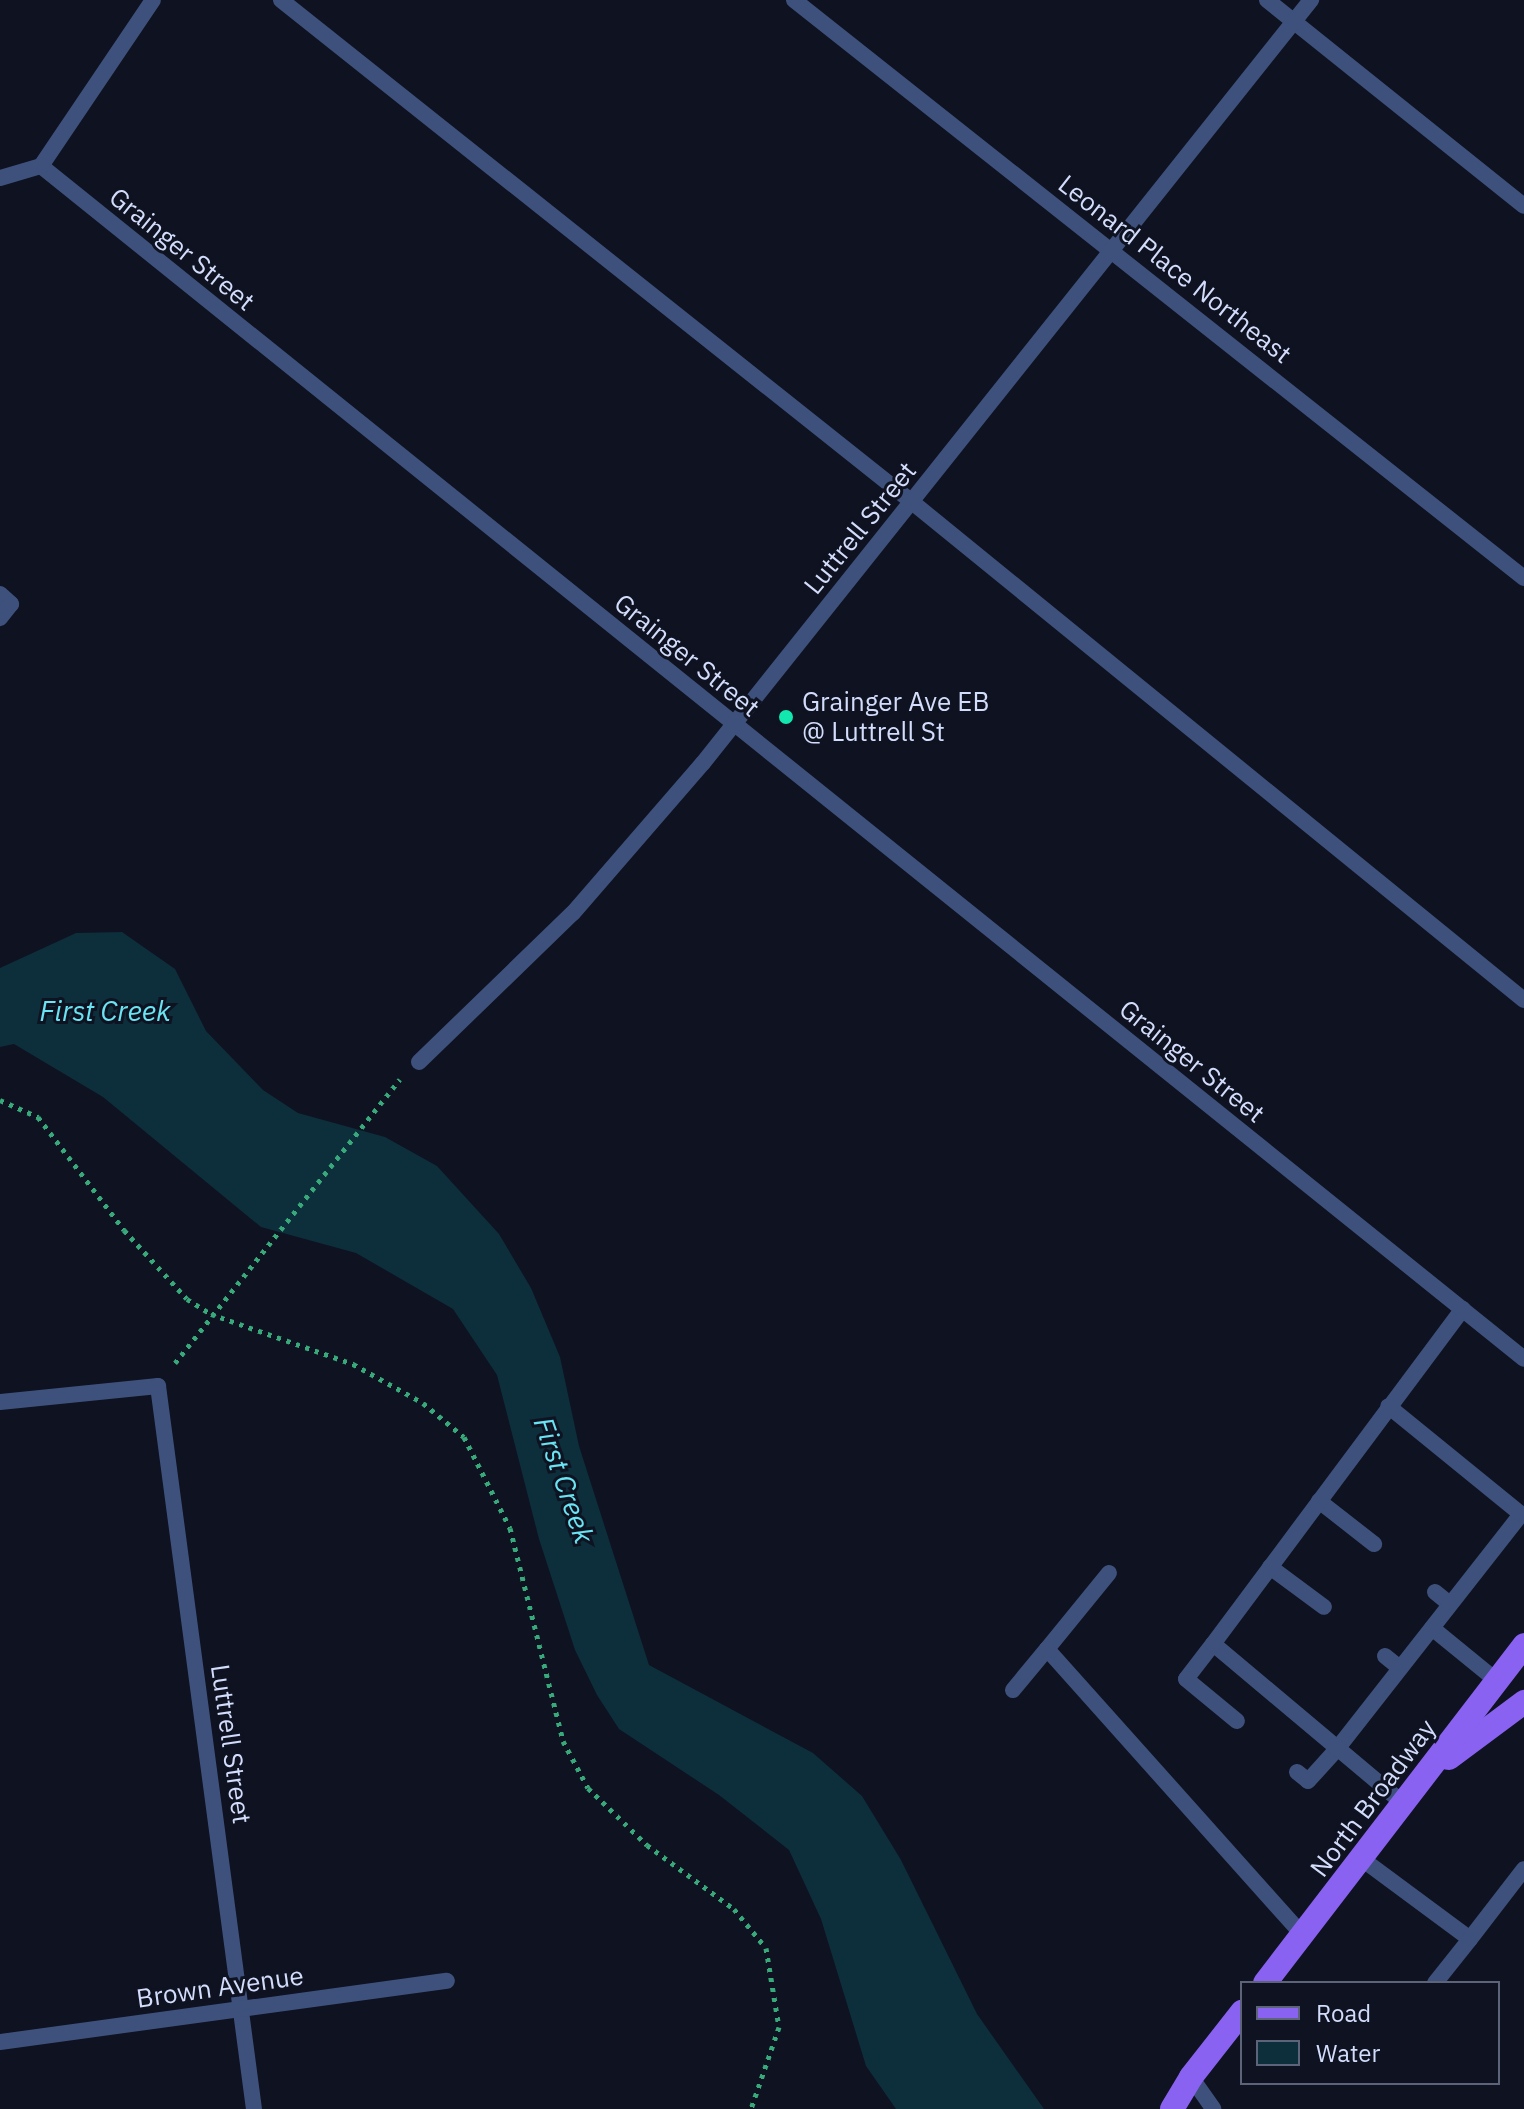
<!DOCTYPE html>
<html>
<head>
<meta charset="utf-8">
<style>
	body { margin:0 }
	#map { position:relative; width:1524px; height:2109px; overflow:hidden; background:#0f1220; font-family:"IBM Plex Sans",sans-serif }
	div>[style] { position:absolute }
	.water>* { inset:0; background:#0d2e3b }
	.path>* { height:5px; margin-top:-2.5px; transform-origin:0; background:repeating-linear-gradient(90deg,#38a97a 0 4px,transparent 0 10px) }
	.lane>* { height:16px; margin:-8px; padding:0 8px; transform-origin:8px; border-radius:8px; background:#3e517c }
	.street>* { height:16px; margin:-8px; padding:0 8px; transform-origin:8px; border-radius:8px; background:#3e517c }
	.primary>* { height:24px; margin:-12px; padding:0 12px; transform-origin:12px; border-radius:12px; background:#8962f2 }
	.dots>* { width:22px; height:22px; translate:-50% -50%; box-sizing:border-box; border:4px solid #0f1220; border-radius:50% }
	span { translate:-50% -50%; white-space:nowrap; text-align:center; line-height:1.15; -webkit-text-stroke:6px #0f1220; paint-order:stroke }
	.street-label { font-size:26px; color:#d2dcfb }
	.poi-label { font-size:26px; color:#d2dcfb }
	.left { translate:0 -50%; text-align:left }
	.water-label { font-size:28px; color:#69e4f3; font-style:italic }
	.legend { position:absolute; left:1240px; top:1981px; width:260px; height:104px; box-sizing:border-box; background:#0f1220; border:2px solid #5d6378; margin:0; padding:10px 14px; list-style:none; font-size:24px; color:#d2dcfb }
	.legend li { display:flex; align-items:center; gap:16px; height:40px }
	.legend b { width:40px; border:2px solid #5d6378 }
</style>
</head>
<body>
<div id="map">
	<div class="water">
		<i style="clip-path:polygon(122px 932px,175px 969px,206px 1031px,263px 1090px,298px 1113px,385px 1137px,437px 1166px,499px 1234px,531px 1288px,560px 1357px,579px 1446px,649px 1665px,813px 1753px,862px 1796px,901px 1860px,977px 2014px,1044px 2109px,896px 2109px,866px 2066px,821px 1919px,789px 1850px,719px 1795px,619px 1729px,597px 1695px,575px 1650px,539px 1539px,497px 1375px,453px 1309px,356px 1253px,261px 1227px,103px 1097px,14px 1044px,0 1047px,0 968px,76px 933px)"></i>
	</div>
	<div class="path">
		<i style="left:0;top:1100px;width:42px;rotate:24.1deg"></i>
		<i style="left:38px;top:1117px;width:142px;rotate:52.7deg"></i>
		<i style="left:124px;top:1230px;width:93px;rotate:47.6deg"></i>
		<i style="left:187px;top:1299px;width:28px;rotate:32deg"></i>
		<i style="left:211px;top:1314px;width:151px;rotate:19.4deg"></i>
		<i style="left:353px;top:1364px;width:80px;rotate:29.1deg"></i>
		<i style="left:423px;top:1403px;width:53px;rotate:39.7deg"></i>
		<i style="left:464px;top:1437px;width:102px;rotate:63.2deg"></i>
		<i style="left:510px;top:1528px;width:219px;rotate:76deg"></i>
		<i style="left:563px;top:1741px;width:53px;rotate:62deg"></i>
		<i style="left:588px;top:1788px;width:82px;rotate:44deg"></i>
		<i style="left:647px;top:1845px;width:108px;rotate:36.3deg"></i>
		<i style="left:734px;top:1909px;width:50px;rotate:50.6deg"></i>
		<i style="left:766px;top:1948px;width:80px;rotate:80.7deg"></i>
		<i style="left:779px;top:2027px;width:87px;rotate:108.9deg"></i>
		<i style="left:175px;top:1363px;width:362px;rotate:-51.6deg"></i>
	</div>
	<div class="lane">
		<i style="left:281px;top:0;width:806px;rotate:38.5deg"></i>
		<i style="left:912px;top:502px;width:789px;rotate:39.14deg"></i>
		<i style="left:1267px;top:0;width:329px;rotate:38.7deg"></i>
		<i style="left:1319px;top:1501px;width:70px;rotate:38deg"></i>
		<i style="left:1270px;top:1567px;width:67px;rotate:36.5deg"></i>
		<i style="left:1435px;top:1592px;width:19px;rotate:39deg"></i>
		<i style="left:1432px;top:1628px;width:84px;rotate:39.2deg"></i>
		<i style="left:1213px;top:1644px;width:44px;rotate:127.6deg"></i>
		<i style="left:1186px;top:1679px;width:66px;rotate:39.5deg"></i>
		<i style="left:1047px;top:1649px;width:98px;rotate:-50.8deg"></i>
		<i style="left:1385px;top:1656px;width:19px;rotate:39deg"></i>
		<i style="left:1013px;top:1690px;width:53px;rotate:-50.3deg"></i>
		<i style="left:1047px;top:1649px;width:384px;rotate:48.2deg"></i>
		<i style="left:1297px;top:1772px;width:14px;rotate:39deg"></i>
		<i style="left:1308px;top:1781px;width:43px;rotate:-47.8deg"></i>
		<i style="left:1337px;top:1749px;width:298px;rotate:-51.9deg"></i>
		<i style="left:1521px;top:1514px;width:171px;rotate:-140.9deg"></i>
		<i style="left:1404px;top:1804px;width:249px;rotate:-140deg"></i>
		<i style="left:1213px;top:1644px;width:418px;rotate:-53.3deg"></i>
		<i style="left:1362px;top:1859px;width:134px;rotate:36.5deg"></i>
		<i style="left:1470px;top:1939px;width:88px;rotate:-52.4deg"></i>
		<i style="left:1435px;top:1983px;width:56px;rotate:-51.5deg"></i>
	</div>
	<div class="street">
		<i style="left:794px;top:0;width:931px;rotate:38.37deg"></i>
		<i style="left:41px;top:166px;width:1903px;rotate:38.81deg"></i>
		<i style="left:41px;top:166px;width:200px;rotate:-56deg"></i>
		<i style="left:0;top:178px;width:43px;rotate:-16.3deg"></i>
		<i style="left:0;top:594px;width:15px;rotate:42deg"></i>
		<i style="left:11px;top:604px;width:18px;rotate:128deg"></i>
		<i style="left:419px;top:1062px;width:214px;rotate:-44.1deg"></i>
		<i style="left:573px;top:913px;width:198px;rotate:-49.1deg"></i>
		<i style="left:703px;top:763px;width:976px;rotate:-51.45deg"></i>
		<i style="left:0;top:1402px;width:159px;rotate:-5.8deg"></i>
		<i style="left:158px;top:1386px;width:729px;rotate:82.44deg"></i>
		<i style="left:0;top:2042px;width:451px;rotate:-7.8deg"></i>
		<i style="left:1191px;top:2077px;width:39px;rotate:55deg"></i>
	</div>
	<div class="primary">
		<i style="left:1449px;top:1758px;width:94px;rotate:-36.7deg"></i>
		<i style="left:1265px;top:1983px;width:426px;rotate:-52.5deg"></i>
		<i style="left:1172px;top:2109px;width:37px;rotate:-59deg"></i>
		<i style="left:1191px;top:2077px;width:83px;rotate:-51.9deg"></i>
	</div>
	<div class="dots">
		<i style="left:786px;top:717px;background:#13e7b0"></i>
	</div>
	<div class="street-label">
		<span style="left:182px;top:249px;rotate:39deg">Grainger Street</span>
		<span style="left:1175px;top:269px;rotate:38deg">Leonard Place Northeast</span>
		<span style="left:860px;top:528px;rotate:-51deg">Luttrell Street</span>
		<span style="left:687px;top:655px;rotate:39deg">Grainger Street</span>
		<span style="left:1192px;top:1061px;rotate:39deg">Grainger Street</span>
		<span style="left:231px;top:1744px;rotate:82deg">Luttrell Street</span>
		<span style="left:1373px;top:1798px;rotate:-53deg">North Broadway</span>
		<span style="left:220px;top:1987px;rotate:-8deg">Brown Avenue</span>
	</div>
	<div class="poi-label">
		<span class="left" style="left:802px;top:717px">Grainger Ave EB<br>@ Luttrell St</span>
	</div>
	<div class="water-label">
		<span style="left:105px;top:1011px">First Creek</span>
		<span style="left:564px;top:1480px;rotate:71deg">First Creek</span>
	</div>
	<ul class="legend">
	<li><b style="height:10px;background:#8962f2"></b>Road</li>
	<li><b style="height:22px;background:#0d2e3b"></b>Water</li>
	</ul>
</div>
</body>
</html>
